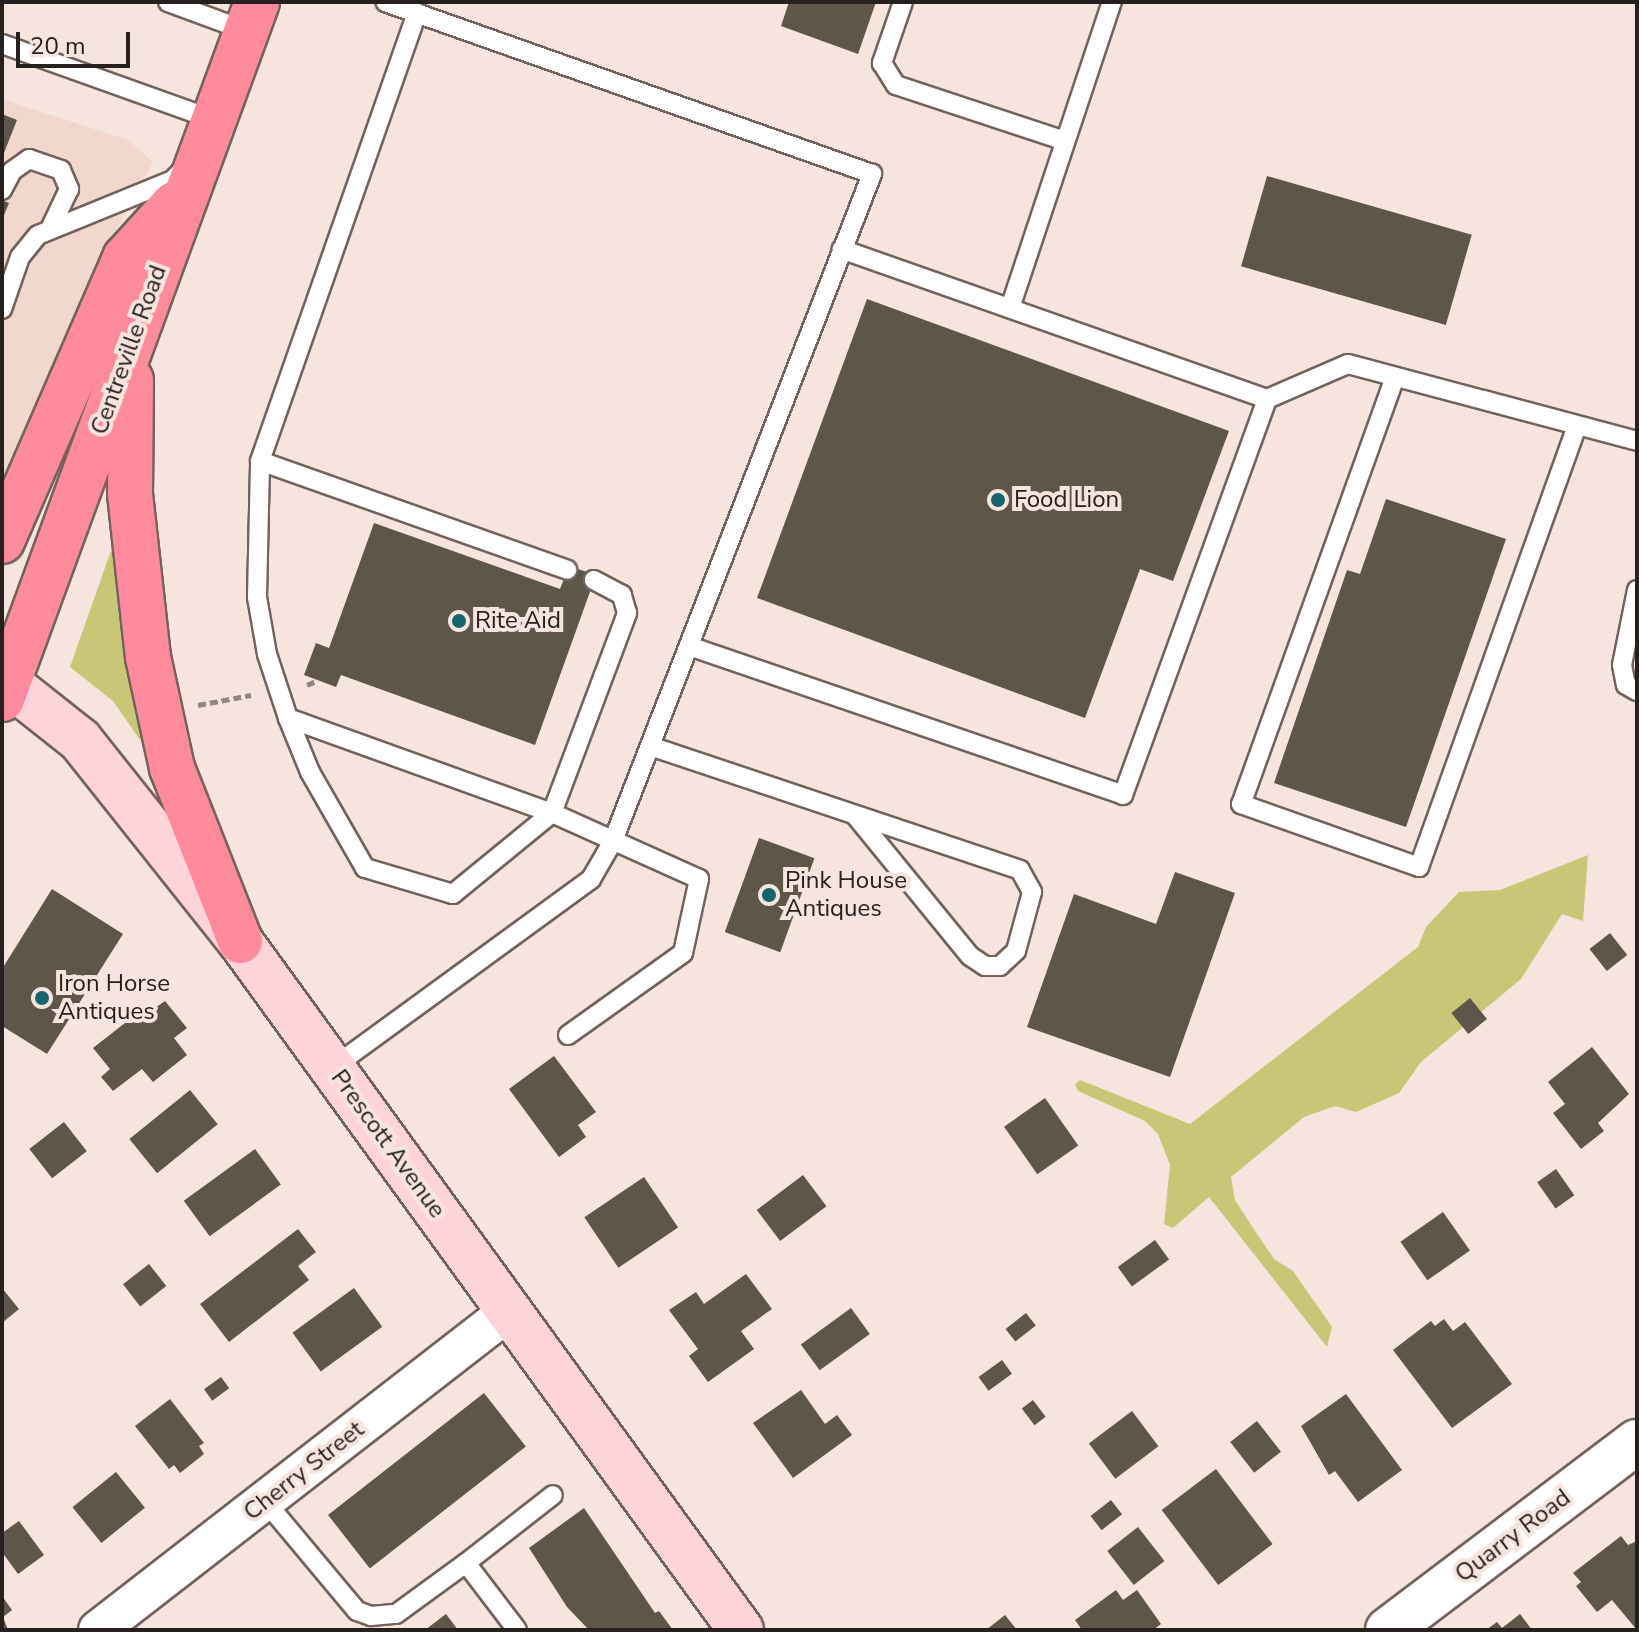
<!DOCTYPE html>
<html>
<head>
<meta charset="utf-8">
<style>
	body { margin:0 }
	#map { position:relative; width:1639px; height:1632px; overflow:hidden; background:#f6e5de; font-family:"Nunito Sans",sans-serif }
	div>[style] { position:absolute }
	.built>* { inset:0; background:#f0d8ce }
	.green>* { inset:0; background:#c7c775 }
	.building>* { inset:0; background:#5e564b; transform-origin:0 0 }
	.path>* { height:5px; margin-top:-2.5px; transform-origin:0; background:repeating-linear-gradient(90deg,#928682 0 8px,transparent 0 12px) }
	.roads { filter:drop-shadow(2px 0 #71635c) drop-shadow(-2px 0 #71635c) drop-shadow(0 2px #71635c) drop-shadow(0 -2px #71635c) }
	.service>* { height:18px; margin:-9px; padding:0 9px; transform-origin:9px; border-radius:9px; background:#fff }
	.minor>* { height:38px; margin:-19px; padding:0 19px; transform-origin:19px; border-radius:19px; background:#fff }
	.tertiary>* { height:44px; margin:-22px; padding:0 22px; transform-origin:22px; border-radius:22px; background:#fff }
	.secondary>* { height:44px; margin:-22px; padding:0 22px; transform-origin:22px; border-radius:22px; background:#ffd3da }
	.trunk>* { height:44px; margin:-22px; padding:0 22px; transform-origin:22px; border-radius:22px; background:#ff8a9e }
	.dots>* { width:22px; height:22px; translate:-50% -50%; box-sizing:border-box; border:4px solid #f6e5de; border-radius:50% }
	span { translate:-50% -50%; white-space:nowrap; text-align:center; line-height:1.15; -webkit-text-stroke:8px #f6e5de; paint-order:stroke }
	.street-label { font-size:24px; color:#26201e }
	.poi-label { font-size:24px; color:#26201e }
	.left { translate:0 -50%; text-align:left }
	.frame { position:absolute; inset:0; border:4px solid #26201e; pointer-events:none }
	.scale { position:absolute; left:16px; top:32px; width:114px; height:36px; box-sizing:border-box; border:4px solid #26201e; border-top:0; padding-left:10px; font-size:24px; line-height:28px; white-space:nowrap; color:#26201e; -webkit-text-stroke:6px #f6e5de; paint-order:stroke }
</style>
</head>
<body>
<div id="map">
	<div class="built">
		<i style="clip-path:polygon(2px 99px,128px 140px,153px 162px,118px 227px,2px 506px)"></i>
	</div>
	<div class="green">
		<i style="clip-path:polygon(119px 528px,127px 662px,149px 730px,140px 740px,113px 701px,70px 667px)"></i>
		<i style="clip-path:polygon(1588px 855px,1583px 921px,1562px 914px,1521px 979px,1421px 1062px,1399px 1093px,1356px 1112px,1335px 1106px,1304px 1117px,1231px 1177px,1235px 1200px,1255px 1231px,1274px 1259px,1293px 1271px,1332px 1327px,1327px 1347px,1209px 1197px,1173px 1228px,1164px 1224px,1170px 1165px,1158px 1134px,1145px 1121px,1078px 1091px,1075px 1084px,1080px 1080px,1190px 1124px,1418px 947px,1426px 927px,1459px 892px,1500px 890px)"></i>
	</div>
	<div class="building">
		<i style="clip-path:polygon(789px 2px,876px 2px,858px 54px,781px 26px)"></i>
		<i style="clip-path:polygon(2px 114px,17px 120px,2px 158px)"></i>
		<i style="left:1267px;top:176px;width:213px;height:94px;rotate:16deg"></i>
		<i style="clip-path:polygon(2px 200px,9px 203px,2px 220px)"></i>
		<i style="clip-path:polygon(867px 299px,1229px 431px,1173px 581px,1140px 569px,1085px 718px,757px 598px)"></i>
		<i style="clip-path:polygon(1386px 499px,1506px 539px,1406px 827px,1274px 783px,1347px 570px,1360px 574px)"></i>
		<i style="clip-path:polygon(374px 523px,560px 589px,569px 566px,596px 575px,535px 745px,341px 675px,336px 687px,304px 675px,316px 643px,329px 648px)"></i>
		<i style="left:759px;top:838px;width:59px;height:100px;rotate:20deg"></i>
		<i style="clip-path:polygon(1175px 872px,1235px 893px,1170px 1077px,1027px 1027px,1074px 894px,1156px 924px)"></i>
		<i style="clip-path:polygon(52px 889px,123px 934px,47px 1054px,2px 1026px,2px 969px)"></i>
		<i style="left:1610px;top:933px;width:28px;height:26px;rotate:52deg"></i>
		<i style="left:1470px;top:998px;width:27px;height:24px;rotate:51deg"></i>
		<i style="clip-path:polygon(165px 1001px,187px 1028px,174px 1038px,187px 1055px,153px 1082px,142px 1069px,113px 1091px,101px 1077px,110px 1069px,93px 1048px,148px 1005px,152px 1010px)"></i>
		<i style="clip-path:polygon(1592px 1047px,1629px 1094px,1598px 1123px,1604px 1131px,1581px 1149px,1553px 1113px,1565px 1104px,1548px 1082px)"></i>
		<i style="clip-path:polygon(554px 1056px,596px 1112px,578px 1125px,586px 1137px,559px 1157px,509px 1089px)"></i>
		<i style="left:190px;top:1090px;width:44px;height:78px;rotate:51deg"></i>
		<i style="left:1045px;top:1098px;width:58px;height:50px;rotate:55deg"></i>
		<i style="left:64px;top:1122px;width:37px;height:44px;rotate:52deg"></i>
		<i style="left:255px;top:1149px;width:44px;height:88px;rotate:54deg"></i>
		<i style="left:1556px;top:1169px;width:32px;height:23px;rotate:55deg"></i>
		<i style="left:803px;top:1175px;width:39px;height:58px;rotate:53deg"></i>
		<i style="left:644px;top:1177px;width:61px;height:72px;rotate:56deg"></i>
		<i style="left:1443px;top:1212px;width:47px;height:52px;rotate:55deg"></i>
		<i style="clip-path:polygon(298px 1229px,316px 1252px,298px 1266px,309px 1280px,229px 1342px,200px 1304px)"></i>
		<i style="left:1155px;top:1240px;width:24px;height:46px;rotate:54deg"></i>
		<i style="left:149px;top:1264px;width:28px;height:33px;rotate:52deg"></i>
		<i style="clip-path:polygon(746px 1274px,772px 1309px,741px 1331px,754px 1349px,708px 1382px,689px 1356px,698px 1349px,669px 1310px,696px 1292px,704px 1304px)"></i>
		<i style="clip-path:polygon(2px 1288px,19px 1309px,2px 1323px)"></i>
		<i style="left:354px;top:1288px;width:48px;height:76px;rotate:54deg"></i>
		<i style="left:851px;top:1308px;width:32px;height:62px;rotate:54deg"></i>
		<i style="left:1026px;top:1313px;width:16px;height:26px;rotate:52deg"></i>
		<i style="clip-path:polygon(1444px 1319px,1453px 1331px,1465px 1322px,1512px 1384px,1452px 1428px,1393px 1350px,1431px 1321px,1435px 1326px)"></i>
		<i style="left:1002px;top:1360px;width:17px;height:29px;rotate:54deg"></i>
		<i style="left:221px;top:1377px;width:14px;height:21px;rotate:54deg"></i>
		<i style="clip-path:polygon(801px 1390px,825px 1424px,837px 1415px,852px 1435px,793px 1478px,753px 1423px)"></i>
		<i style="left:484px;top:1393px;width:68px;height:198px;rotate:52deg"></i>
		<i style="clip-path:polygon(1346px 1394px,1402px 1470px,1358px 1502px,1335px 1471px,1329px 1475px,1301px 1426px)"></i>
		<i style="clip-path:polygon(170px 1399px,204px 1443px,199px 1446px,204px 1454px,180px 1473px,174px 1465px,169px 1469px,135px 1426px)"></i>
		<i style="left:1033px;top:1400px;width:21px;height:14px;rotate:53deg"></i>
		<i style="left:1132px;top:1411px;width:44px;height:54px;rotate:53deg"></i>
		<i style="left:1257px;top:1421px;width:39px;height:34px;rotate:52deg"></i>
		<i style="left:1216px;top:1469px;width:94px;height:68px;rotate:53deg"></i>
		<i style="left:116px;top:1472px;width:46px;height:56px;rotate:51deg"></i>
		<i style="left:1111px;top:1500px;width:18px;height:26px;rotate:52deg"></i>
		<i style="clip-path:polygon(584px 1508px,655px 1613px,659px 1611px,673px 1630px,589px 1630px,567px 1607px,529px 1548px)"></i>
		<i style="clip-path:polygon(19px 1521px,44px 1555px,18px 1574px,2px 1552px,2px 1533px)"></i>
		<i style="left:1138px;top:1527px;width:43px;height:39px;rotate:52deg"></i>
		<i style="clip-path:polygon(1621px 1536px,1628px 1545px,1637px 1541px,1637px 1630px,1612px 1600px,1597px 1612px,1576px 1586px,1581px 1582px,1573px 1573px)"></i>
		<i style="clip-path:polygon(1116px 1590px,1123px 1600px,1137px 1590px,1161px 1624px,1153px 1630px,1082px 1630px,1075px 1620px)"></i>
		<i style="clip-path:polygon(2px 1596px,12px 1610px,3px 1617px,8px 1630px,2px 1630px)"></i>
		<i style="clip-path:polygon(446px 1614px,458px 1630px,425px 1630px)"></i>
		<i style="clip-path:polygon(1520px 1614px,1532px 1630px,1486px 1630px,1497px 1622px,1502px 1628px)"></i>
		<i style="clip-path:polygon(1005px 1615px,1017px 1630px,986px 1630px)"></i>
	</div>
	<div class="path">
		<i style="left:307px;top:685px;width:12px;rotate:-24deg"></i>
		<i style="left:198px;top:705px;width:54px;rotate:-10.7deg"></i>
	</div>
	<div class="roads">
		<div class="service">
			<i style="left:168px;top:2px;width:84px;rotate:20.2deg"></i>
			<i style="left:903px;top:2px;width:65px;rotate:109deg"></i>
			<i style="left:882px;top:63px;width:26px;rotate:58deg"></i>
			<i style="left:896px;top:85px;width:178px;rotate:18.3deg"></i>
			<i style="left:2px;top:44px;width:225px;rotate:19.7deg"></i>
			<i style="left:2px;top:190px;width:21px;rotate:-62deg"></i>
			<i style="left:12px;top:171px;width:21px;rotate:-35deg"></i>
			<i style="left:29px;top:159px;width:34px;rotate:19deg"></i>
			<i style="left:61px;top:170px;width:21px;rotate:67deg"></i>
			<i style="left:69px;top:189px;width:44px;rotate:115.4deg"></i>
			<i style="left:1010px;top:308px;width:323px;rotate:-71.6deg"></i>
			<i style="left:2px;top:309px;width:55px;rotate:-70.9deg"></i>
			<i style="left:20px;top:257px;width:28px;rotate:-51deg"></i>
			<i style="left:38px;top:235px;width:146px;rotate:-22.2deg"></i>
			<i style="left:173px;top:180px;width:16px;rotate:-47deg"></i>
			<i style="left:1395px;top:377px;width:454px;rotate:109.8deg"></i>
			<i style="left:1241px;top:804px;width:189px;rotate:19.5deg"></i>
			<i style="left:1419px;top:867px;width:469px;rotate:-70.3deg"></i>
			<i style="left:1267px;top:399px;width:88px;rotate:-23.4deg"></i>
			<i style="left:1348px;top:364px;width:299px;rotate:14.9deg"></i>
			<i style="left:260px;top:461px;width:326px;rotate:19.5deg"></i>
			<i style="left:1637px;top:590px;width:76px;rotate:101.3deg"></i>
			<i style="left:1622px;top:665px;width:20px;rotate:79deg"></i>
			<i style="left:1626px;top:685px;width:13px;rotate:29deg"></i>
			<i style="left:689px;top:646px;width:459px;rotate:18.9deg"></i>
			<i style="left:1123px;top:795px;width:421px;rotate:-70deg"></i>
			<i style="left:1267px;top:399px;width:451px;rotate:-160.6deg"></i>
			<i style="left:288px;top:718px;width:281px;rotate:19.8deg"></i>
			<i style="left:552px;top:813px;width:128px;rotate:140.7deg"></i>
			<i style="left:453px;top:894px;width:92px;rotate:-163.5deg"></i>
			<i style="left:365px;top:868px;width:111px;rotate:-119.8deg"></i>
			<i style="left:310px;top:772px;width:58px;rotate:-112.2deg"></i>
			<i style="left:288px;top:718px;width:67px;rotate:-108.2deg"></i>
			<i style="left:267px;top:654px;width:58px;rotate:-100deg"></i>
			<i style="left:257px;top:597px;width:136px;rotate:-88.7deg"></i>
			<i style="left:260px;top:461px;width:475px;rotate:-70.7deg"></i>
			<i style="left:650px;top:746px;width:390px;rotate:18.5deg"></i>
			<i style="left:1020px;top:870px;width:25px;rotate:61deg"></i>
			<i style="left:1032px;top:892px;width:61px;rotate:105.2deg"></i>
			<i style="left:1016px;top:951px;width:22px;rotate:137deg"></i>
			<i style="left:1000px;top:966px;width:15px;rotate:180deg"></i>
			<i style="left:985px;top:966px;width:18px;rotate:-146deg"></i>
			<i style="left:970px;top:956px;width:182px;rotate:-129.2deg"></i>
			<i style="left:568px;top:1035px;width:141px;rotate:-35.5deg"></i>
			<i style="left:683px;top:953px;width:76px;rotate:-77.8deg"></i>
			<i style="left:699px;top:879px;width:161px;rotate:-155.8deg"></i>
			<i style="left:552px;top:813px;width:214px;rotate:-69.4deg"></i>
			<i style="left:627px;top:613px;width:19px;rotate:-106deg"></i>
			<i style="left:622px;top:595px;width:32px;rotate:-152deg"></i>
			<i style="left:332px;top:1068px;width:321px;rotate:-36.1deg"></i>
			<i style="left:591px;top:879px;width:44px;rotate:-59.9deg"></i>
			<i style="left:613px;top:841px;width:716px;rotate:-68.78deg"></i>
			<i style="left:872px;top:174px;width:516px;rotate:-160.55deg"></i>
			<i style="left:265px;top:1501px;width:143px;rotate:50.1deg"></i>
			<i style="left:357px;top:1611px;width:15px;rotate:20deg"></i>
			<i style="left:371px;top:1616px;width:25px;rotate:-5deg"></i>
			<i style="left:396px;top:1614px;width:87px;rotate:-36.1deg"></i>
			<i style="left:466px;top:1563px;width:84px;rotate:52.7deg"></i>
			<i style="left:466px;top:1563px;width:110px;rotate:-38deg"></i>
		</div>
		<div class="minor">
			<i style="left:98px;top:1630px;width:520px;rotate:-37.82deg"></i>
		</div>
		<div class="tertiary">
			<i style="left:1388px;top:1630px;width:312px;rotate:-37.1deg"></i>
		</div>
		<div class="secondary">
			<i style="left:8px;top:683px;width:92px;rotate:38.4deg"></i>
			<i style="left:80px;top:740px;width:257px;rotate:51.5deg"></i>
			<i style="left:240px;top:941px;width:852px;rotate:53.98deg"></i>
		</div>
		<div class="trunk">
			<i style="left:131px;top:380px;width:114px;rotate:90.5deg"></i>
			<i style="left:130px;top:494px;width:164px;rotate:83.7deg"></i>
			<i style="left:148px;top:657px;width:114px;rotate:77.8deg"></i>
			<i style="left:172px;top:768px;width:186px;rotate:68.5deg"></i>
			<i style="left:2px;top:541px;width:309px;rotate:-66.5deg"></i>
			<i style="left:125px;top:258px;width:73px;rotate:-47.8deg"></i>
			<i style="left:2px;top:699px;width:742px;rotate:-69.9deg"></i>
		</div>
	</div>
	<div class="dots">
		<i style="left:998px;top:500px;background:#16646c"></i>
		<i style="left:459px;top:621px;background:#16646c"></i>
		<i style="left:769px;top:895px;background:#16646c"></i>
		<i style="left:42px;top:998px;background:#16646c"></i>
	</div>
	<div class="street-label">
		<span style="left:129px;top:350px;rotate:-70deg">Centreville Road</span>
		<span style="left:388px;top:1144px;rotate:54deg">Prescott Avenue</span>
		<span style="left:304px;top:1471px;rotate:-38deg">Cherry Street</span>
		<span style="left:1513px;top:1536px;rotate:-37deg">Quarry Road</span>
	</div>
	<div class="poi-label">
		<span class="left" style="left:1014px;top:500px">Food Lion</span>
		<span class="left" style="left:475px;top:621px">Rite Aid</span>
		<span class="left" style="left:785px;top:895px">Pink House<br>Antiques</span>
		<span class="left" style="left:58px;top:998px">Iron Horse<br>Antiques</span>
	</div>
	<div class="frame"></div>
	<div class="scale">20 m</div>
</div>
</body>
</html>
